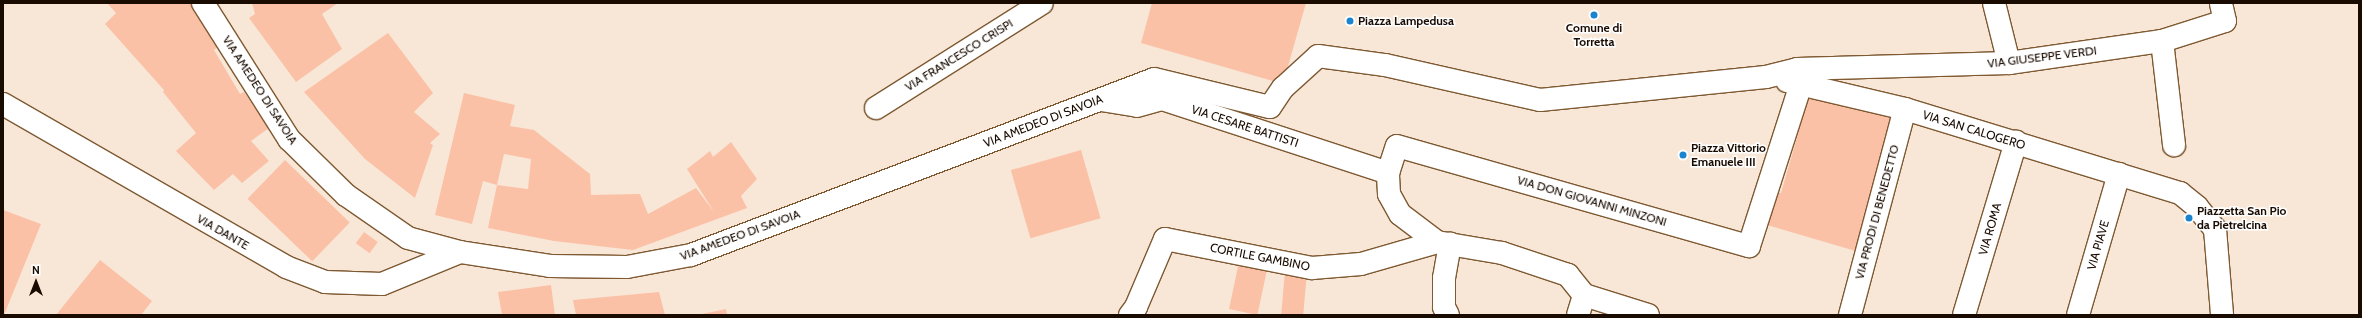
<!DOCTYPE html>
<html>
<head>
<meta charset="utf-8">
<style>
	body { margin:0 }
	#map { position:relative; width:2362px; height:318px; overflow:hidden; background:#f8e7d6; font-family:Cabin,sans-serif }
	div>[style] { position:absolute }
	.building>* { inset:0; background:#fbc1a7; transform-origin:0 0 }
	.roads { filter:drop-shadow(1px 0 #7e5932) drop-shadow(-1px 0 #7e5932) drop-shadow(0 1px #7e5932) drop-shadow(0 -1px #7e5932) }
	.minor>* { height:22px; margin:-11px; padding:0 11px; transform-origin:11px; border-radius:11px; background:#fff }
	.dots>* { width:11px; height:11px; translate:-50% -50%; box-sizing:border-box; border:2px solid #fff; border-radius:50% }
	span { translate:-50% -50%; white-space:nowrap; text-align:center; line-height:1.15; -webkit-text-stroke:3px #fff; paint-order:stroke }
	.poi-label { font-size:12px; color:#190b00; font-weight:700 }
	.left { translate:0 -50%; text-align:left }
	.street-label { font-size:12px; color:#190b00 }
	.frame { position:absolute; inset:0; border:4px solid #190b00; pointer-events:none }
	.north { position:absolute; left:16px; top:262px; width:40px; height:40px; -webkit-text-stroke:3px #fff; paint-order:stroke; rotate:0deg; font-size:11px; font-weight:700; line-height:16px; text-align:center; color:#190b00 }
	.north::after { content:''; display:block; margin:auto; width:14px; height:18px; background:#190b00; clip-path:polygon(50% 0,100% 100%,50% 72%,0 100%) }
</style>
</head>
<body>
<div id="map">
	<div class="building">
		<i style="clip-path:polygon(107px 3px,194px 3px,221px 44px,214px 50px,240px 94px,244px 92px,269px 128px,251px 141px,269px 161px,242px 183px,233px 174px,214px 190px,176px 151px,196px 133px,163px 92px,164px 90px,105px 24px,116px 13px)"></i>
		<i style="clip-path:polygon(252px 3px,338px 3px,322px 14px,342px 49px,296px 82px,249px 18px,255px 14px)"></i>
		<i style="clip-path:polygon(1152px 3px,1306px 3px,1283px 84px,1141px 43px)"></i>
		<i style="clip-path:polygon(388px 33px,433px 93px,414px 112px,440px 134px,430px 143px,433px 145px,415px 198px,365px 159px,304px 92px)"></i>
		<i style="clip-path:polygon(1810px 92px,1898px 116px,1859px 252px,1767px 225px,1777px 192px,1781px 193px)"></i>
		<i style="clip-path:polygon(464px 93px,515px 105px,510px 126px,534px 130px,590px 174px,591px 195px,640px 194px,648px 214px,696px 188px,714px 212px,687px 169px,710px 151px,713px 157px,731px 142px,757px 179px,741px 196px,747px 208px,633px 250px,554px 241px,488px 228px,497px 185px,528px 189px,531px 159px,504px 154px,497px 185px,483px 181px,472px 224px,435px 215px)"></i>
		<i style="left:1081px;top:150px;width:71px;height:73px;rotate:74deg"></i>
		<i style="left:285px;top:160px;width:90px;height:54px;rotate:44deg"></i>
		<i style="clip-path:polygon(3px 210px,41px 224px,4px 315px,3px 315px)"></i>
		<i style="left:364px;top:232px;width:17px;height:14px;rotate:36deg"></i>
		<i style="clip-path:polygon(100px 260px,152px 301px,141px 315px,56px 315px)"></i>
		<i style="left:1239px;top:262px;width:29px;height:48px;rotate:12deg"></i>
		<i style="left:1285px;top:271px;width:22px;height:44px;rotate:5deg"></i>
		<i style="clip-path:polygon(551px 285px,555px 315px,502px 315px,498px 292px)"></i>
		<i style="clip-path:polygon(659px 292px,665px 315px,576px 315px,573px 300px)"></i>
		<i style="clip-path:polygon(726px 309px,727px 315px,702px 315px,702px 314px)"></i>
	</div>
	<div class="roads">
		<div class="minor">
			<i style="left:203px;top:3px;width:161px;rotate:57.7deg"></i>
			<i style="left:289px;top:139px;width:80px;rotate:44.5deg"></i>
			<i style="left:346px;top:195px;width:75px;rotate:34.7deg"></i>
			<i style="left:408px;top:238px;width:54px;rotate:15.1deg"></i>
			<i style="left:460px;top:252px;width:91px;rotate:8.8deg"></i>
			<i style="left:550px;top:266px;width:77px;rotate:0.7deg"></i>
			<i style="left:627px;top:267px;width:65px;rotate:-10.6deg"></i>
			<i style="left:691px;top:255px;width:495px;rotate:-20.8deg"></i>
			<i style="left:1154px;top:79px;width:119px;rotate:13.6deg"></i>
			<i style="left:1270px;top:107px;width:23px;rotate:-56deg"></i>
			<i style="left:1283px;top:88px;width:47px;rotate:-42.4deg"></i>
			<i style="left:1318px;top:56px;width:68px;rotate:7.7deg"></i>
			<i style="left:1385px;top:65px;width:159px;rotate:12.7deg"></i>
			<i style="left:1540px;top:100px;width:227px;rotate:-5.8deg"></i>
			<i style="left:1766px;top:77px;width:32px;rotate:-14deg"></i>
			<i style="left:1797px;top:69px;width:212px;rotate:-1.6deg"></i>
			<i style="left:2009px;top:63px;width:155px;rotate:-8.2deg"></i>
			<i style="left:2162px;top:41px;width:66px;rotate:-17.6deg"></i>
			<i style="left:2225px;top:21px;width:18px;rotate:-103deg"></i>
			<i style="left:1994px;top:3px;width:62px;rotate:76deg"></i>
			<i style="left:2162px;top:41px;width:105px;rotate:83.4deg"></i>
			<i style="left:1787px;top:81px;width:121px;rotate:13.3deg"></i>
			<i style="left:1905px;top:109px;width:288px;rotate:17deg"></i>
			<i style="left:2180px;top:193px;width:22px;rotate:39deg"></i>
			<i style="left:2197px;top:207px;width:28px;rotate:51deg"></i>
			<i style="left:2215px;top:229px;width:86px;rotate:85.3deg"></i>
			<i style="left:1101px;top:100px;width:36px;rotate:9deg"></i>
			<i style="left:1137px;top:106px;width:26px;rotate:-16deg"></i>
			<i style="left:1162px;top:99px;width:238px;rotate:18.1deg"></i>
			<i style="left:3px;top:104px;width:327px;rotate:29.9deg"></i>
			<i style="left:286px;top:267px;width:42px;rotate:21deg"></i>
			<i style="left:325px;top:282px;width:57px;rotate:2deg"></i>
			<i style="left:382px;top:284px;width:84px;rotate:-22.3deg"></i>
			<i style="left:876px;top:108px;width:196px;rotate:-32.3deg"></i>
			<i style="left:1130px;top:315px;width:10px;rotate:-53deg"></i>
			<i style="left:1136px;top:307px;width:74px;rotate:-66.9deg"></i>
			<i style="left:1165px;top:239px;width:150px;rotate:11.2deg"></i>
			<i style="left:1312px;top:268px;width:49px;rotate:-4.7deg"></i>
			<i style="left:1361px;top:264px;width:79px;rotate:-16.1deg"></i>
			<i style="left:1448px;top:315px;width:9px;rotate:-117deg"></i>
			<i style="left:1444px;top:307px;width:29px;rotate:-90deg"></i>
			<i style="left:1444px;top:278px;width:35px;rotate:-80deg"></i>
			<i style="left:1578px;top:315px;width:21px;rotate:-73deg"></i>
			<i style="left:1648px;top:315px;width:67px;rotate:-162.6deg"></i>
			<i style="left:1584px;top:295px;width:26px;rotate:-129deg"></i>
			<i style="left:1568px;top:275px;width:70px;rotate:-161.6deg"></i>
			<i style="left:1502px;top:253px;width:66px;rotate:-170.4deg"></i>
			<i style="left:1437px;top:242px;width:46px;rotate:-142.9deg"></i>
			<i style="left:1400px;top:214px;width:23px;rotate:-119deg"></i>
			<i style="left:1389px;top:194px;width:21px;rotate:-93deg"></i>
			<i style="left:1388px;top:173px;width:28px;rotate:-72deg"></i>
			<i style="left:1397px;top:146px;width:366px;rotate:15.9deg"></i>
			<i style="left:1749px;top:246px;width:170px;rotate:-72.2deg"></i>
			<i style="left:1850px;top:315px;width:213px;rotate:-75.1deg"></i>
			<i style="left:1964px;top:315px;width:181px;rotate:-73.3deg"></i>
			<i style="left:2078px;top:315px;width:147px;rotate:-73.8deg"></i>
		</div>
	</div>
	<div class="dots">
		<i style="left:1594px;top:15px;background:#1a84ce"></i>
		<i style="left:1350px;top:21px;background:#1a84ce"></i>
		<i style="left:1683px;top:155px;background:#1a84ce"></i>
		<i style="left:2189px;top:218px;background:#1a84ce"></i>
	</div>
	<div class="poi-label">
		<span class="left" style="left:1358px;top:21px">Piazza Lampedusa</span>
		<span style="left:1594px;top:35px">Comune di<br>Torretta</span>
		<span class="left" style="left:1691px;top:155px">Piazza Vittorio<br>Emanuele III</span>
		<span class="left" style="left:2197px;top:218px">Piazzetta San Pio<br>da Pietrelcina</span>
	</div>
	<div class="street-label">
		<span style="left:959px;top:55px;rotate:-32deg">VIA FRANCESCO CRISPI</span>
		<span style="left:2042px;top:57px;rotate:-7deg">VIA GIUSEPPE VERDI</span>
		<span style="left:260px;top:90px;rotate:57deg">VIA AMEDEO DI SAVOIA</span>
		<span style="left:1043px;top:121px;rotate:-21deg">VIA AMEDEO DI SAVOIA</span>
		<span style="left:1245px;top:126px;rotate:18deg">VIA CESARE BATTISTI</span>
		<span style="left:1974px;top:130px;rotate:17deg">VIA SAN CALOGERO</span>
		<span style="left:1592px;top:201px;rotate:16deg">VIA DON GIOVANNI MINZONI</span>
		<span style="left:1877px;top:212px;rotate:-75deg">VIA PRODI DI BENEDETTO</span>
		<span style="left:1990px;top:229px;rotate:-74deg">VIA ROMA</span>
		<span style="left:223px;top:232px;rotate:30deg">VIA DANTE</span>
		<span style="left:740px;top:235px;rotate:-20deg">VIA AMEDEO DI SAVOIA</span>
		<span style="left:2098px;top:245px;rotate:-74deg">VIA PIAVE</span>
		<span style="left:1260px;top:257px;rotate:11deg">CORTILE GAMBINO</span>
	</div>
	<div class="frame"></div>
	<div class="north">N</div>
</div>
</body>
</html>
